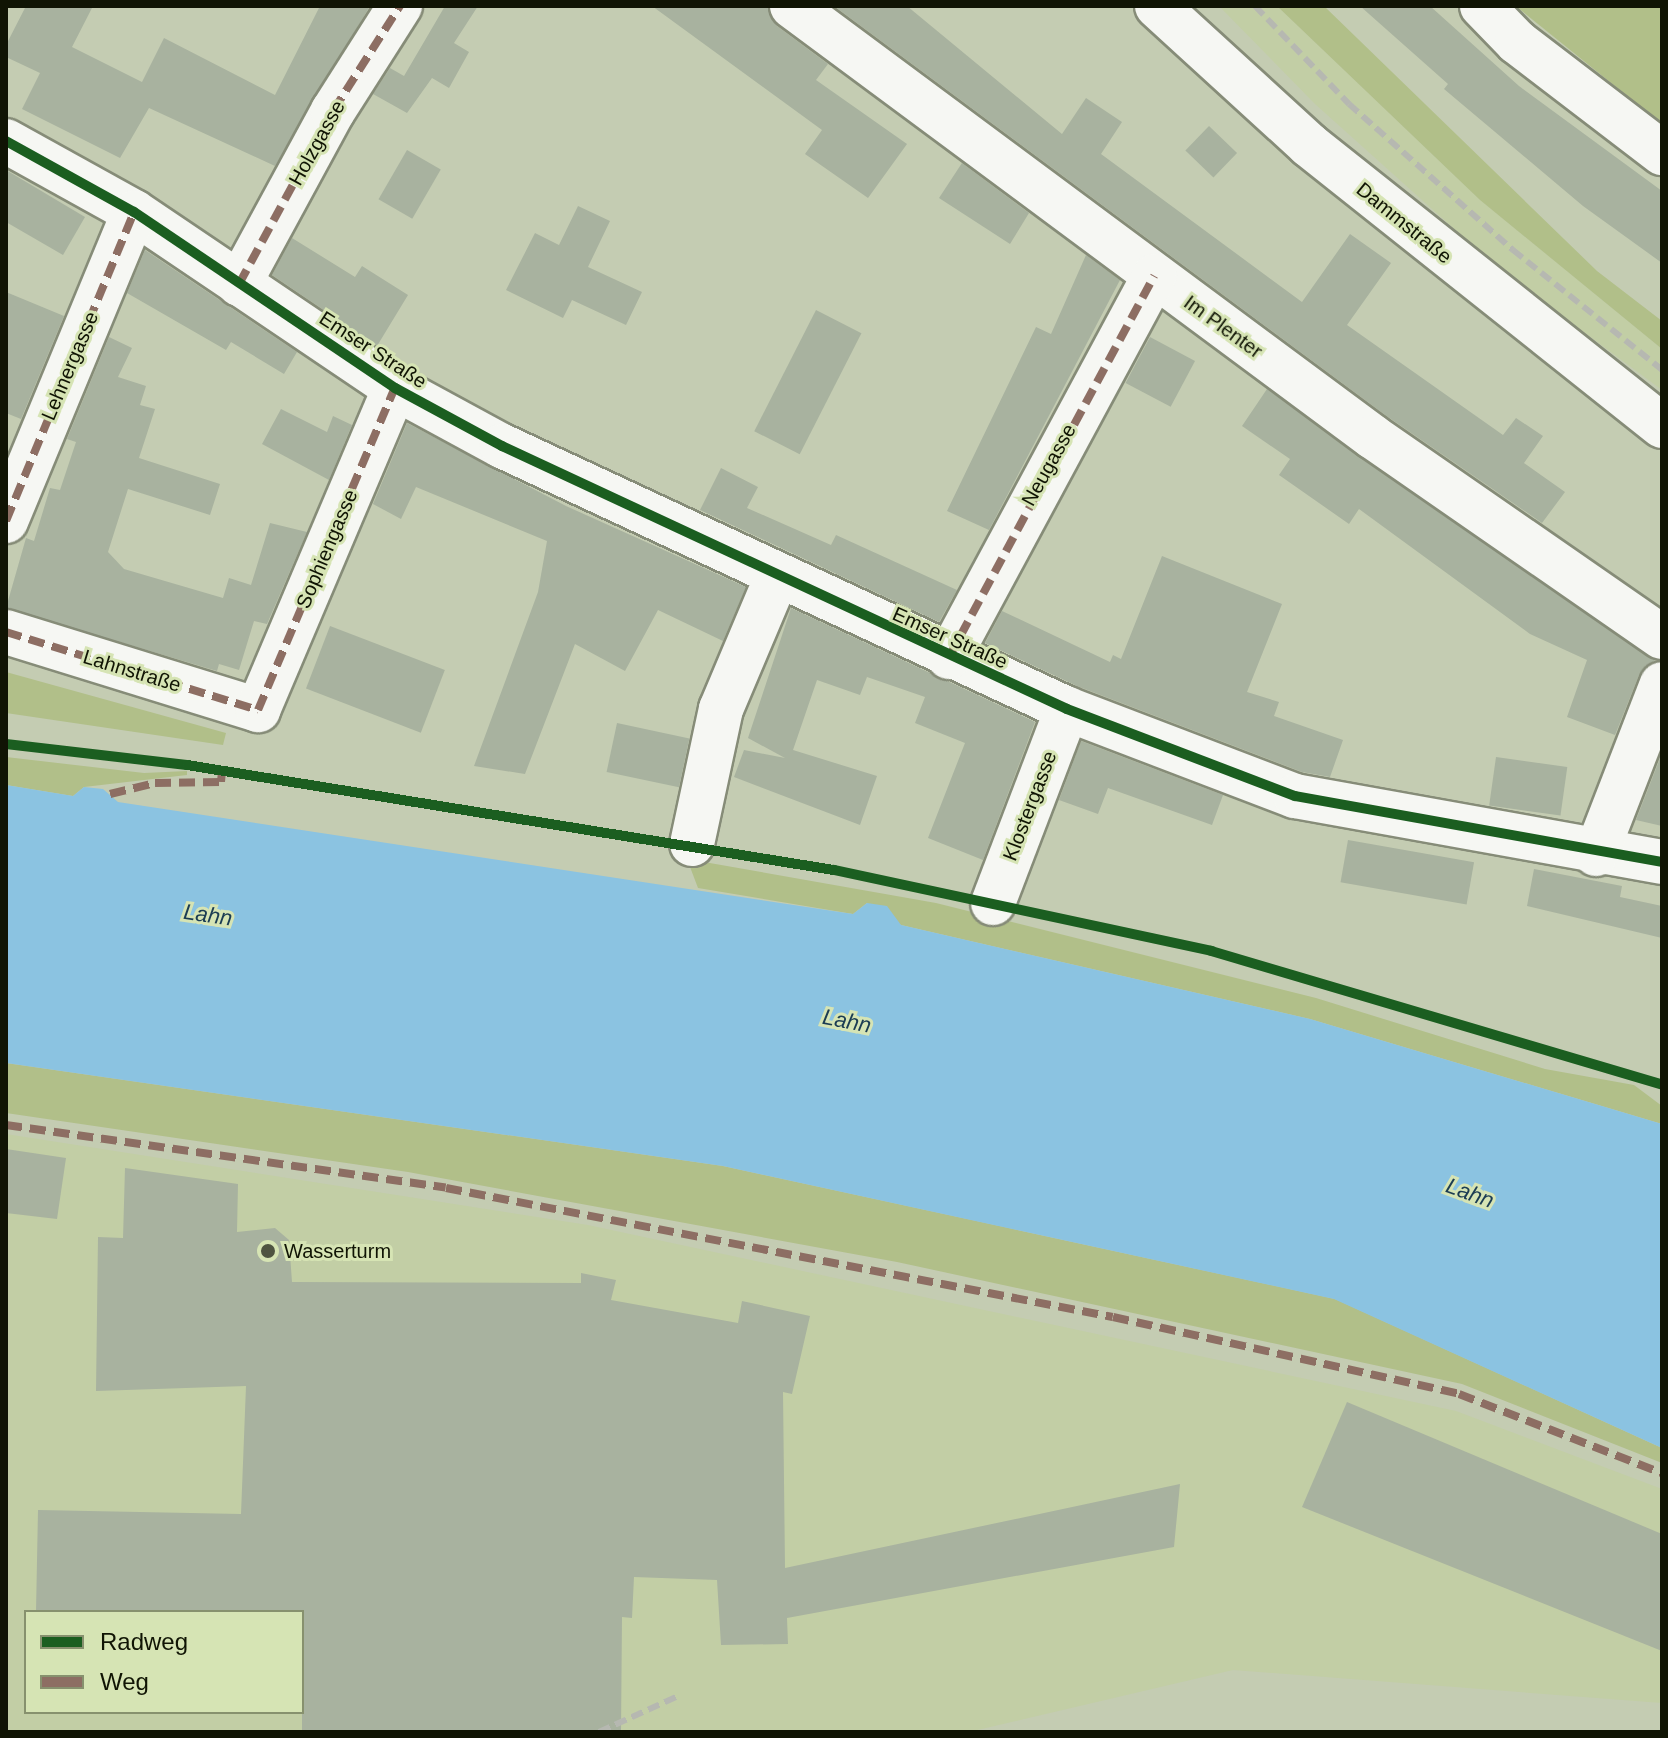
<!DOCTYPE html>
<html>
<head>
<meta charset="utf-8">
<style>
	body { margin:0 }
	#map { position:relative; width:1668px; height:1738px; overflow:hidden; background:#c4ccb2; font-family:Arial,sans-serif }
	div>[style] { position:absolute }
	.built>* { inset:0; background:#c2cea5 }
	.green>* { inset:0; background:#b1bf89 }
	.water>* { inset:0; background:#8bc3e1 }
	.building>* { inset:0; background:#a8b29f; transform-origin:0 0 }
	.roads { filter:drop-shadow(2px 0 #868c78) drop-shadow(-2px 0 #868c78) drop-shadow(0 2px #868c78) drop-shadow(0 -2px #868c78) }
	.minor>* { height:44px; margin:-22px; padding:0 22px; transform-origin:22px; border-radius:22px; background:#f6f7f3 }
	.rail>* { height:6px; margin-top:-3px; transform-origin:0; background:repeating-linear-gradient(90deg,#b6b8b1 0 12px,transparent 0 18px) }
	.quiet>* { height:8px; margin-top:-4px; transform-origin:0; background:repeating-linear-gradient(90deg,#8d6e63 0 16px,transparent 0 24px) }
	.cycleway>* { height:10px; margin:-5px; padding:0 5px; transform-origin:5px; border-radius:5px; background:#1b5e20 }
	.dots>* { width:22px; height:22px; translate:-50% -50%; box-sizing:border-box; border:4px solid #d6e4b4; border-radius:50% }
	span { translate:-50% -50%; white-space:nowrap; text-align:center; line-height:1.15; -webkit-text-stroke:6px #d6e4b4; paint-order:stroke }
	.street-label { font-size:20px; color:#101404 }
	.poi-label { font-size:20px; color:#101404 }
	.left { translate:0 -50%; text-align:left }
	.water-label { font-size:22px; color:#1b3c53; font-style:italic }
	.frame { position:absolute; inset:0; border:8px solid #101404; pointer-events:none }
	.legend { position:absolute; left:24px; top:1610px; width:280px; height:104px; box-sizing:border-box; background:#d6e4b4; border:2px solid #87916e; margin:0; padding:10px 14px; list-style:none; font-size:24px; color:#101404 }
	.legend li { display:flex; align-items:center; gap:16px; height:40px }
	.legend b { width:40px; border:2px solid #87916e }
</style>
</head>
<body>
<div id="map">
	<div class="built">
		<i style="clip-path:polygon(1219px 6px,1277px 6px,1480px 200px,1662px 349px,1662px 390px,1500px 270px,1315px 104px)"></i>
		<i style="clip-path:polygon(evenodd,6px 1134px,588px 1225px,1456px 1411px,1662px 1489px,1662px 1703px,1233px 1670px,969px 1732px,6px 1732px,6px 1134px,26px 1612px,302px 1612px,302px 1712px,26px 1712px,26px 1612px)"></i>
	</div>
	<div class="green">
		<i style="clip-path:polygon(1277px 6px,1324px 6px,1597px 271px,1662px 321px,1662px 349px,1480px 200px)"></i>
		<i style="clip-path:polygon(1516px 6px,1662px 6px,1662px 124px,1517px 7px)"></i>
		<i style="clip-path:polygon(6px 672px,226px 733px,223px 745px,6px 713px)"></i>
		<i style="clip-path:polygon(6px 757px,144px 773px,187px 771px,187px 775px,84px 787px,73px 796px,6px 785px)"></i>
		<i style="clip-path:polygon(687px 859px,936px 903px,1316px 998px,1545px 1069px,1634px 1085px,1662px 1106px,1662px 1124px,1310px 1019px,901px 925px,867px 903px,853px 914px,698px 888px)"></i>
		<i style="clip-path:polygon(6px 1063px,723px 1166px,1335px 1299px,1662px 1448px,1662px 1463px,1462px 1384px,897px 1262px,408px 1172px,6px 1113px)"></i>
	</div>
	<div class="water">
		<i style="clip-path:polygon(6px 785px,73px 796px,84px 787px,103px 789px,118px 802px,853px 914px,867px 903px,887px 906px,901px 925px,1310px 1019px,1662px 1124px,1662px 1448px,1334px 1299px,723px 1166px,6px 1063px)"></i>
	</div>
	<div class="building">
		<i style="clip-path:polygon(26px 6px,93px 6px,72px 47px,142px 82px,164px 38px,275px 95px,320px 6px,370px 6px,275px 166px,149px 108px,120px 158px,22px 109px,40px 73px,6px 57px,6px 45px)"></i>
		<i style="clip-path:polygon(445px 6px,478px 6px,454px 43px,469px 52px,449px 88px,432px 78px,407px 113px,373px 94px,390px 68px,404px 76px)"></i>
		<i style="clip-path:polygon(652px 6px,767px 6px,777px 26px,828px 64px,816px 80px,907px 144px,868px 198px,805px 154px,822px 130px)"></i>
		<i style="clip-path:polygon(834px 6px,907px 6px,1062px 134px,1086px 98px,1122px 122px,1101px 154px,1302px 302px,1350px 234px,1391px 263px,1347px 325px,1503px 435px,1516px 418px,1543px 436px,1524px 463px,1565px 492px,1542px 523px,1388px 417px)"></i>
		<i style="clip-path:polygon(1360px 6px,1430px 6px,1519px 86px,1662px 191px,1662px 263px,1583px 206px,1444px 89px,1448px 84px)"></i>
		<i style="left:1209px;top:126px;width:39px;height:34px;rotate:44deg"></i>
		<i style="left:407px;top:150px;width:39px;height:57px;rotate:30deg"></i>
		<i style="clip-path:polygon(962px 163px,1029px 213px,1010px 244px,939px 198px)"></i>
		<i style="clip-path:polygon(6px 170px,85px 217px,63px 255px,6px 222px)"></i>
		<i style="clip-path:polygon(578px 206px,610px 221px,588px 267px,642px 292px,626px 325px,572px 300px,563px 318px,506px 290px,535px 233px,559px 245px)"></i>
		<i style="clip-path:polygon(292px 238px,355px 277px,362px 266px,408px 295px,377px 346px,272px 275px)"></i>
		<i style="clip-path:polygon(145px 250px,297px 352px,284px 374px,231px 342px,226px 350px,127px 293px)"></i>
		<i style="clip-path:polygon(1086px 255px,1120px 280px,989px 530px,947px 511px,1036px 327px,1051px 334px)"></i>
		<i style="clip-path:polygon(6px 292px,64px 316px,21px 419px,6px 413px)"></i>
		<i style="left:816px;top:310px;width:51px;height:136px;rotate:27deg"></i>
		<i style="clip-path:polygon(109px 337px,132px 348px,118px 377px,146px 386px,140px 405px,155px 409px,139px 458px,220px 484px,210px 515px,128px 489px,108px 552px,124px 569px,223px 598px,229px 578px,251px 585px,270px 523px,307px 532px,267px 624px,254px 621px,239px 670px,219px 664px,217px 671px,6px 608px,26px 538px,34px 541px,50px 488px,60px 490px,76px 442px,67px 439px)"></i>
		<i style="left:1150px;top:337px;width:51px;height:52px;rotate:28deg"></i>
		<i style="clip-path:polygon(1267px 389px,1655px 660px,1639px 675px,1615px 735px,1567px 717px,1587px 660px,1530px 634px,1359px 509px,1349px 524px,1279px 475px,1290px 459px,1242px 426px)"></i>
		<i style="clip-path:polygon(281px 409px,327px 432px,333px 416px,352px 425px,329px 480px,262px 444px)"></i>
		<i style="clip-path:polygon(407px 423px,566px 506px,746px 587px,723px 641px,658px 610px,625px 671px,575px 644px,525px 774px,474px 766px,538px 592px,547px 541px,416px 487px,401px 519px,373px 504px)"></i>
		<i style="clip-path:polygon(721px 468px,758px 487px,747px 508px,831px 545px,836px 535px,957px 590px,939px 622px,700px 510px)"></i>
		<i style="clip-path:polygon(1162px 556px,1282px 604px,1247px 692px,1279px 702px,1274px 716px,1343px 740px,1330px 777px,1302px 772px,1077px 686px,985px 643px,1002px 611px,1110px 662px,1113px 655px,1121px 659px)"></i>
		<i style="clip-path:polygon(791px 608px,1035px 722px,983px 860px,928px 838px,965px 743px,915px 723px,925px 697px,867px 677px,860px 695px,817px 680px,793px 750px,877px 776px,860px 825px,734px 777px,744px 750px,785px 758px,748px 738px)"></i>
		<i style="left:330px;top:626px;width:123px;height:67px;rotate:21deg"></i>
		<i style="left:617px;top:723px;width:74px;height:50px;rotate:12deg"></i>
		<i style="clip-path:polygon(1081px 741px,1223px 795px,1212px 825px,1108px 788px,1098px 814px,1059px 800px)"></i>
		<i style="clip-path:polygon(1662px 753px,1662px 826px,1636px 820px)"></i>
		<i style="left:1496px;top:757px;width:72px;height:49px;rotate:8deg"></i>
		<i style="left:1348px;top:840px;width:128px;height:43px;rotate:10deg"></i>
		<i style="clip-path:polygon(1534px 869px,1622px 886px,1620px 897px,1662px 906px,1662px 938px,1527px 906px)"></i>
		<i style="clip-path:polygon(6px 1149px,66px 1158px,57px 1219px,6px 1213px)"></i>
		<i style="clip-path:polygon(125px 1168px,238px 1184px,237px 1232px,275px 1228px,289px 1240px,292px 1282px,581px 1283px,581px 1273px,616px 1280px,611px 1300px,738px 1323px,742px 1301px,810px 1316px,792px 1394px,783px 1392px,785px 1568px,1180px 1484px,1174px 1547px,787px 1618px,788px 1644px,721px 1645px,717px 1580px,634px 1577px,632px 1618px,622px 1617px,621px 1732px,302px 1732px,302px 1612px,36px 1612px,38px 1510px,241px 1514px,246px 1386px,96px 1391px,98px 1237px,123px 1238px)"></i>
		<i style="clip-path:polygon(1347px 1402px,1662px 1534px,1662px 1651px,1302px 1507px)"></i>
	</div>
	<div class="roads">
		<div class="minor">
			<i style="left:792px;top:6px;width:723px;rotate:36.57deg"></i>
			<i style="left:1373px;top:437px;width:351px;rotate:34.7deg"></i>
			<i style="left:1157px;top:6px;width:206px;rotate:42.4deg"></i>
			<i style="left:1309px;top:145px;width:451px;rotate:38.5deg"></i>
			<i style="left:1482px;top:6px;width:50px;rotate:45.8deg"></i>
			<i style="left:1517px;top:42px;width:183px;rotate:37.4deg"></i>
			<i style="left:6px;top:141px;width:146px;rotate:29deg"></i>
			<i style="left:134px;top:212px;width:315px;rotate:34deg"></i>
			<i style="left:395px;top:388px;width:122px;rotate:28.5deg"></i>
			<i style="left:502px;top:446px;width:623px;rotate:24.96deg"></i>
			<i style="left:1067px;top:709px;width:244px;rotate:20.9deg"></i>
			<i style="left:1295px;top:796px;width:373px;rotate:10.2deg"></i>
			<i style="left:239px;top:284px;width:197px;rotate:-61.5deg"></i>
			<i style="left:333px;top:111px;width:125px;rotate:-57.5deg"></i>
			<i style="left:6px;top:521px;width:334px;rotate:-67.5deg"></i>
			<i style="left:6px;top:632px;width:264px;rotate:17.2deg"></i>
			<i style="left:258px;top:710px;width:350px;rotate:-67deg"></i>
			<i style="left:949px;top:657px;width:433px;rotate:-61.7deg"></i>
			<i style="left:692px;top:844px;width:138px;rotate:-77.9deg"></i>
			<i style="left:721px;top:709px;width:141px;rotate:-67.1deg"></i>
			<i style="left:1596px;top:854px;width:182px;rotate:-68.8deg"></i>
			<i style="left:993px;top:903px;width:208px;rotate:-69.1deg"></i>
		</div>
	</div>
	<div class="rail">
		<i style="left:1255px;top:6px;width:136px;rotate:46.2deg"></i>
		<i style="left:1349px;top:104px;width:220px;rotate:41.7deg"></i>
		<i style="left:1513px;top:250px;width:191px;rotate:38.8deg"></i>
		<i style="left:599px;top:1732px;width:87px;rotate:-24.5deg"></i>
	</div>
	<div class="quiet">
		<i style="left:239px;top:284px;width:197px;rotate:-61.5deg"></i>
		<i style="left:333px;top:111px;width:125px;rotate:-57.5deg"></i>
		<i style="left:6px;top:521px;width:334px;rotate:-67.5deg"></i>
		<i style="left:6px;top:632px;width:264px;rotate:17.2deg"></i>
		<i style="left:258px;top:710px;width:350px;rotate:-67deg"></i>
		<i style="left:949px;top:657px;width:433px;rotate:-61.7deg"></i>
		<i style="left:110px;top:794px;width:46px;rotate:-13.7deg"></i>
		<i style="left:155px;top:783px;width:66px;rotate:-0.9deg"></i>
		<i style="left:221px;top:782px;width:11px;rotate:-85deg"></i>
		<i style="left:6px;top:1125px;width:444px;rotate:8.1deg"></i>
		<i style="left:446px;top:1188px;width:679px;rotate:10.95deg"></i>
		<i style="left:1113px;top:1317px;width:354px;rotate:12.5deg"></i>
		<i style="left:1459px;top:1394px;width:218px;rotate:21.3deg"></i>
	</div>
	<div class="cycleway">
		<i style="left:6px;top:141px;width:146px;rotate:29deg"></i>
		<i style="left:134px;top:212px;width:315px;rotate:34deg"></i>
		<i style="left:395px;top:388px;width:122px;rotate:28.5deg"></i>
		<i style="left:502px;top:446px;width:623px;rotate:24.96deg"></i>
		<i style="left:1067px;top:709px;width:244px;rotate:20.9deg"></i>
		<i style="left:1295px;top:796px;width:373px;rotate:10.2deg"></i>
		<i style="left:6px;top:744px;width:182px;rotate:6.6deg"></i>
		<i style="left:187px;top:765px;width:655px;rotate:9.22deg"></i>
		<i style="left:834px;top:870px;width:386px;rotate:12.1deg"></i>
		<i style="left:1211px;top:951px;width:470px;rotate:16.5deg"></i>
	</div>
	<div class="dots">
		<i style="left:268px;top:1251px;background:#4f5441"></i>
	</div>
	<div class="street-label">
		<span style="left:317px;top:143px;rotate:-61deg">Holzgasse</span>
		<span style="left:1404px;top:223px;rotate:39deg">Dammstraße</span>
		<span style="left:1223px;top:327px;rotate:36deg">Im Plenter</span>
		<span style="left:373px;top:350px;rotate:33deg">Emser Straße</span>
		<span style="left:70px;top:366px;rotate:-67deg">Lehnergasse</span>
		<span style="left:1049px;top:465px;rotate:-61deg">Neugasse</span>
		<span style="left:327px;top:549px;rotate:-67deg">Sophiengasse</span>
		<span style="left:950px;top:638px;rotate:24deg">Emser Straße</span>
		<span style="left:132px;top:671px;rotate:17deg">Lahnstraße</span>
		<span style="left:1030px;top:806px;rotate:-69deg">Klostergasse</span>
	</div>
	<div class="poi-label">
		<span class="left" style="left:284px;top:1251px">Wasserturm</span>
	</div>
	<div class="water-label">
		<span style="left:208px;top:915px;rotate:8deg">Lahn</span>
		<span style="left:847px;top:1021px;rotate:11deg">Lahn</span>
		<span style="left:1470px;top:1193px;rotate:20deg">Lahn</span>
	</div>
	<div class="frame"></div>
	<ul class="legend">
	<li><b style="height:10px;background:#1b5e20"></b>Radweg</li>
	<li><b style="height:10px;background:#8d6e63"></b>Weg</li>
	</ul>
</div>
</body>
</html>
